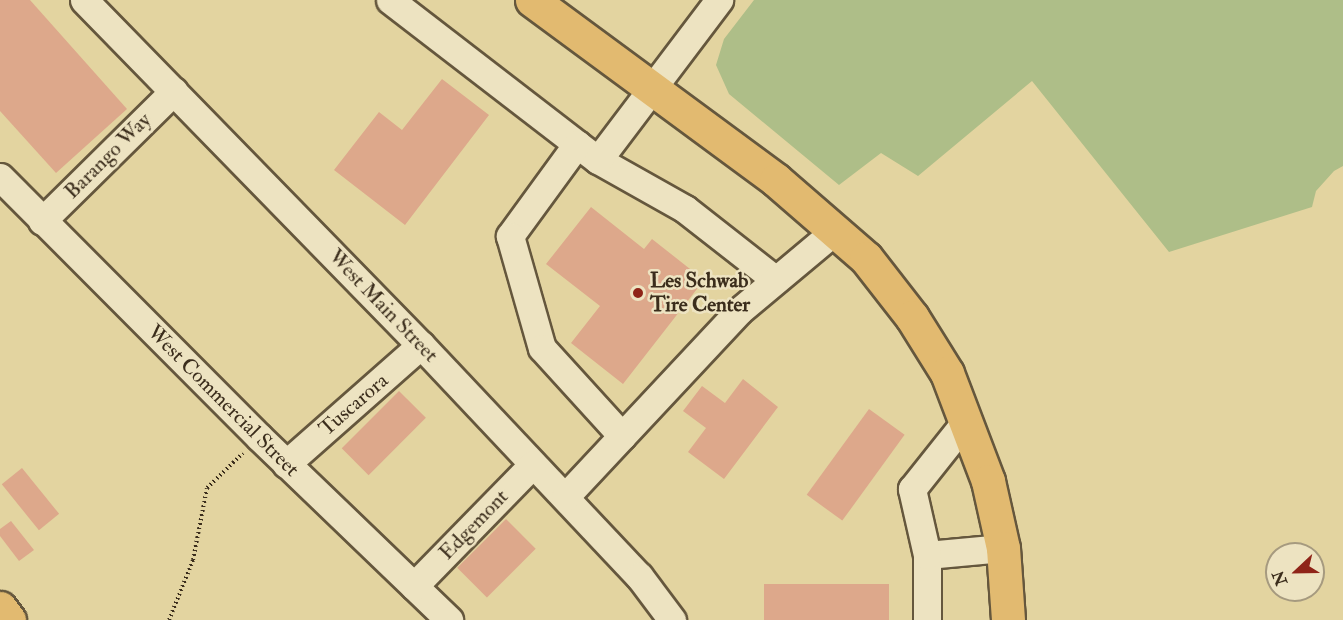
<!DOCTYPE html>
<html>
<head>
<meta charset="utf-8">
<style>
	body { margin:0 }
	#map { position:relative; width:1343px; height:620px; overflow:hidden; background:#e3d4a0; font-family:"IM FELL Double Pica",serif }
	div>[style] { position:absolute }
	.green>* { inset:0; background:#aebe88 }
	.building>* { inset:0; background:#dda88b; transform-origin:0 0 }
	.path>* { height:4px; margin-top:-2px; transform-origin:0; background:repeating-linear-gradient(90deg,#3b2d1c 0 1.5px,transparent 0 4.5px) }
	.roads { filter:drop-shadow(2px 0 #65573d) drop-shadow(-2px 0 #65573d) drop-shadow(0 2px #65573d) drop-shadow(0 -2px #65573d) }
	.minor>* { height:27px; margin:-13.5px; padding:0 13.5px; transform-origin:13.5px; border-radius:13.5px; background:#ede3c1 }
	.major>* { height:33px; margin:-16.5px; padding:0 16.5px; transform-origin:16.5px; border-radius:16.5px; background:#e2ba70 }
	.dots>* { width:16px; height:16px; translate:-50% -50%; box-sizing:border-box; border:3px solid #ede3c1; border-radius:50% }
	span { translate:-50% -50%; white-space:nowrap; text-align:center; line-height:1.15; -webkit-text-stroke:5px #ede3c1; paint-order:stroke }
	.street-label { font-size:21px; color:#3b2d1c }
	.poi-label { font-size:21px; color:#3b2d1c; font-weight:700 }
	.left { translate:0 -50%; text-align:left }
	.north { position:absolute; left:1265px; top:542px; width:60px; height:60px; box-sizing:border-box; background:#ede3c1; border:2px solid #a69a7f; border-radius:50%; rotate:248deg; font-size:16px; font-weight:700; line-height:24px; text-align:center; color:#3b2d1c }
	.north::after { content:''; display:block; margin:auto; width:21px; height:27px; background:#8f2418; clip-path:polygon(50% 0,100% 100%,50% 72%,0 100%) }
</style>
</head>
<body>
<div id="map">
	<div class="green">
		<i style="clip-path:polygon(754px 0,1343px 0,1343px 166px,1334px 171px,1316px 191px,1312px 207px,1169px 252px,1032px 81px,918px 176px,881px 153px,839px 185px,729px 94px,716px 65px,724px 39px)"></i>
	</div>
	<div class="building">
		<i style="clip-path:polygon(0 0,30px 0,127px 109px,56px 173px,0 111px)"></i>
		<i style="clip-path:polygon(442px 79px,489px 115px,405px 225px,334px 170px,379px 112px,402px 130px)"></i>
		<i style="clip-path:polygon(591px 207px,644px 249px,652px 239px,704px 280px,623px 384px,571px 343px,600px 306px,546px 264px)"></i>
		<i style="clip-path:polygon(743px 379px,778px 407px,724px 479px,688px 452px,706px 428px,683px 411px,702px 386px,725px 403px)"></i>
		<i style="left:399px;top:391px;width:38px;height:81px;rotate:45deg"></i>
		<i style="left:869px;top:409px;width:44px;height:106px;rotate:36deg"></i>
		<i style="left:22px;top:468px;width:59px;height:26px;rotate:51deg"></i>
		<i style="left:506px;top:519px;width:42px;height:69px;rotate:45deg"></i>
		<i style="clip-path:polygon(11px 521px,34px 550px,19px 561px,0 536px,0 529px)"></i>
		<i style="left:764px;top:584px;width:125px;height:36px"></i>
	</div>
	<div class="path">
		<i style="left:169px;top:620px;width:65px;rotate:-68.2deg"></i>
		<i style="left:193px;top:560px;width:73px;rotate:-79deg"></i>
		<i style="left:207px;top:488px;width:50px;rotate:-44.2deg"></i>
	</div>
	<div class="roads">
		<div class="minor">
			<i style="left:84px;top:0;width:482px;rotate:45.7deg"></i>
			<i style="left:421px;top:345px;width:318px;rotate:46.7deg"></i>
			<i style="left:639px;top:576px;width:55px;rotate:53.1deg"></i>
			<i style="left:390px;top:0;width:262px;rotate:37.6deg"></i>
			<i style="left:598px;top:160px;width:100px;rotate:29.4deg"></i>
			<i style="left:685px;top:209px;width:115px;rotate:38deg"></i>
			<i style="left:577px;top:144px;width:114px;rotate:126.1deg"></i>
			<i style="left:510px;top:236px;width:116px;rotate:74.1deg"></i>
			<i style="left:542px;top:348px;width:119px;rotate:47.7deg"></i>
			<i style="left:598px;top:160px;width:201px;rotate:-52.9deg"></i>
			<i style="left:0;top:177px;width:367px;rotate:45.1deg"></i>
			<i style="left:259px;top:437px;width:264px;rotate:43.9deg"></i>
			<i style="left:42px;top:221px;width:185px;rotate:-44.6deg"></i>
			<i style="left:286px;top:464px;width:180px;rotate:-41.4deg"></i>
			<i style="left:565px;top:497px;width:255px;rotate:-46.9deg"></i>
			<i style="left:739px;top:311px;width:126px;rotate:-39.9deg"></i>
			<i style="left:927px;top:555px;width:76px;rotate:-5.3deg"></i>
			<i style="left:414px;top:586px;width:170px;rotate:-45.7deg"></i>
			<i style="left:927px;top:620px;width:65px;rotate:-90deg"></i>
			<i style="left:927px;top:555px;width:68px;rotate:-102.8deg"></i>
			<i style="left:912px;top:489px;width:87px;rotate:-51.5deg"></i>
		</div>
		<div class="major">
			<i style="left:532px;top:0;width:303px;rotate:36.4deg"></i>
			<i style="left:776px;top:180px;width:119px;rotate:40.9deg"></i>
			<i style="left:866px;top:258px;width:75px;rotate:52.1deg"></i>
			<i style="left:912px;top:317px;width:66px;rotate:58deg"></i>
			<i style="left:947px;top:373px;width:116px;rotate:69.2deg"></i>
			<i style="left:988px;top:481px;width:69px;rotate:77.4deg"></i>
			<i style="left:1003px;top:548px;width:72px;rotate:86deg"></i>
			<i style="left:0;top:608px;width:15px;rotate:53deg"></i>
		</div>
	</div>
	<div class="dots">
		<i style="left:638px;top:293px;background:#8f2418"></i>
	</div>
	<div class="street-label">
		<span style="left:108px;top:156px;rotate:-45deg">Barango Way</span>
		<span style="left:383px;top:306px;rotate:46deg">West Main Street</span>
		<span style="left:223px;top:401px;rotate:45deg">West Commercial Street</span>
		<span style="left:354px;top:405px;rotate:-41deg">Tuscarora</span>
		<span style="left:474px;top:525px;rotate:-46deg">Edgemont</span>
	</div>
	<div class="poi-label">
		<span class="left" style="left:650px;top:293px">Les Schwab<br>Tire Center</span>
	</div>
	<div class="north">N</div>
</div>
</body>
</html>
